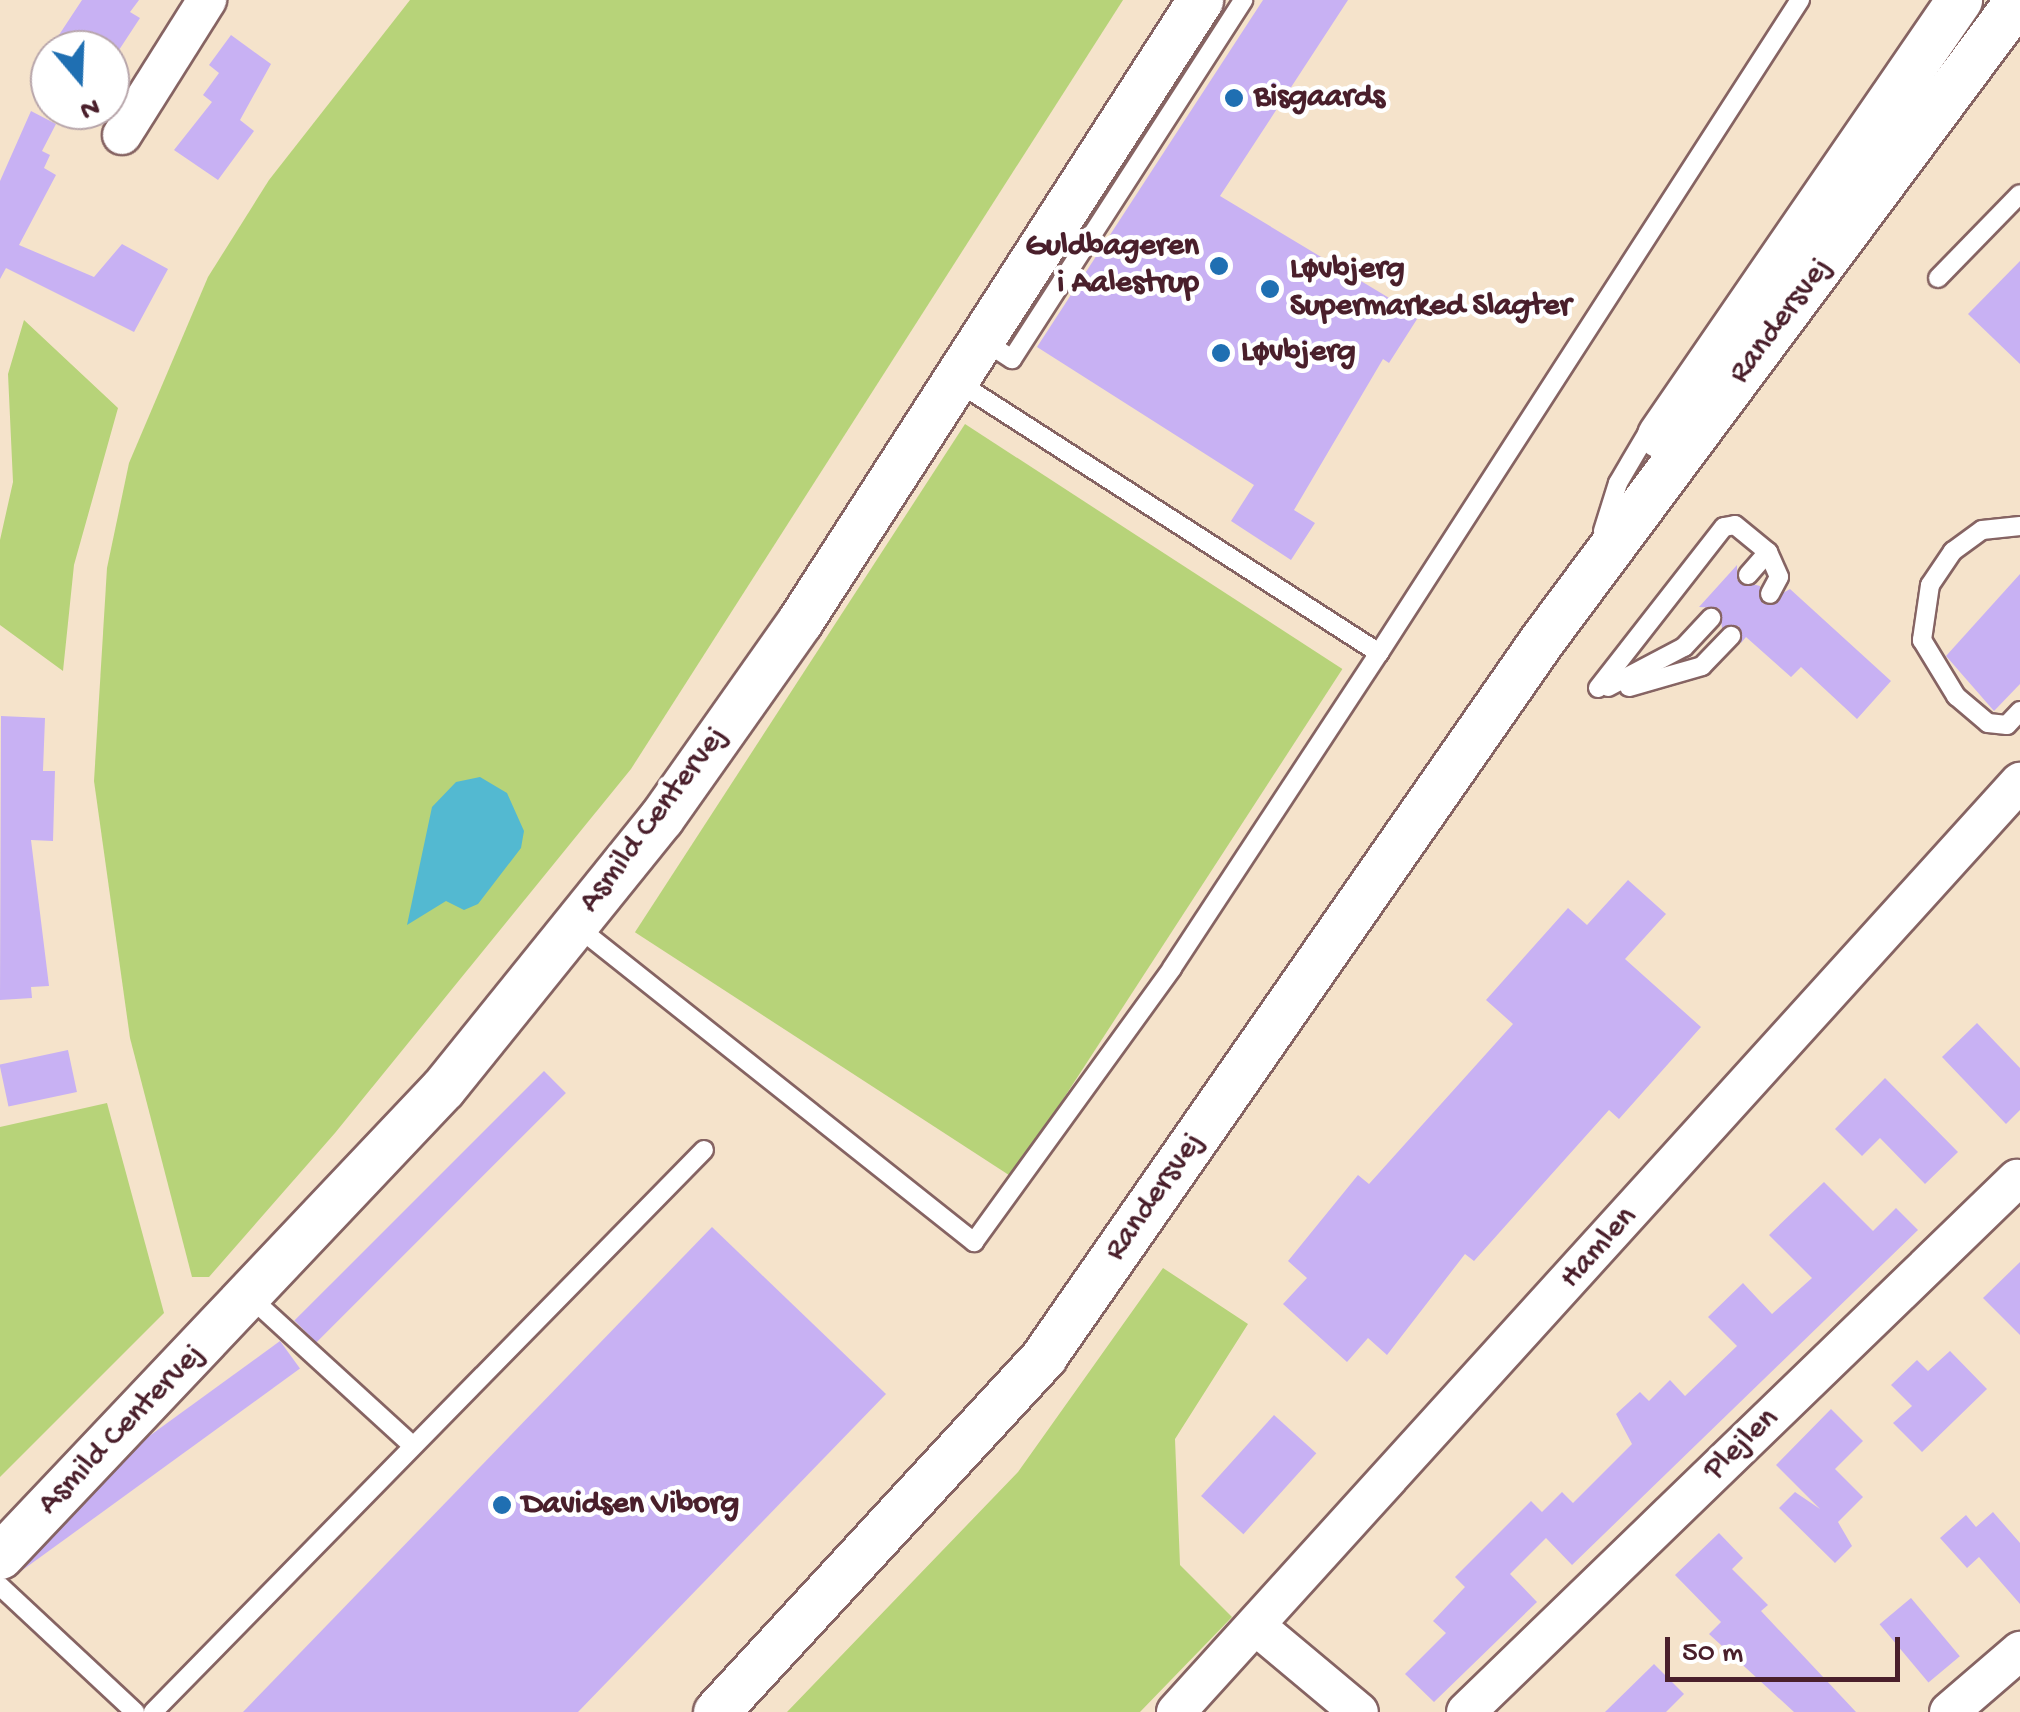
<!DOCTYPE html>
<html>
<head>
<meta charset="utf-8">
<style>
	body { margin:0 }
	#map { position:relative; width:2020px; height:1712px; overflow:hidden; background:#f5e3cb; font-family:"Gochi Hand",sans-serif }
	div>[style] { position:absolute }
	.green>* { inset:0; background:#b7d379; transform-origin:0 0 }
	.water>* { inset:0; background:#53b9d1 }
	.building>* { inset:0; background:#c8b1f3; transform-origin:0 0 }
	.roads { filter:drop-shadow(2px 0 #866463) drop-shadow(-2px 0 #866463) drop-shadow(0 2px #866463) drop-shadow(0 -2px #866463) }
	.service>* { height:18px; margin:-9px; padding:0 9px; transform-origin:9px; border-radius:9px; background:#fff }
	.minor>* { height:38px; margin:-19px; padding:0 19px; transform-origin:19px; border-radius:19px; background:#fff }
	.tertiary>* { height:45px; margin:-22.5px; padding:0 22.5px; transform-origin:22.5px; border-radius:22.5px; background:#fff }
	.dots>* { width:28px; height:28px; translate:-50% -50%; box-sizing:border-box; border:5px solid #fff; border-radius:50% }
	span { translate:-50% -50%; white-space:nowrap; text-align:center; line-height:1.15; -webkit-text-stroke:9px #fff; paint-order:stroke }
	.poi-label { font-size:32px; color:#4a1f2b; font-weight:700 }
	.left { translate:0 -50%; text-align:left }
	.right { translate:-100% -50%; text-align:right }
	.street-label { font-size:32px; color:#4a1f2b }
	.north { position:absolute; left:30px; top:30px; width:100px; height:100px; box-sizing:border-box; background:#fff; border:2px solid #b7a5aa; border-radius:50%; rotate:161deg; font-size:28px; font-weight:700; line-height:40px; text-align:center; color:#4a1f2b }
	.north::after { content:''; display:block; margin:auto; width:35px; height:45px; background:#1f6fb2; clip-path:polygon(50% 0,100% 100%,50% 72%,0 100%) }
	.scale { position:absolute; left:1665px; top:1637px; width:235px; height:45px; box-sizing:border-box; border:5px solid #4a1f2b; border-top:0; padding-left:12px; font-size:30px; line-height:35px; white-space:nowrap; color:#4a1f2b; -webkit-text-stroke:8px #fff; paint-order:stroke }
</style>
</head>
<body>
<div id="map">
	<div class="green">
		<i style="clip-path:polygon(410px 0,1123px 0,631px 769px,335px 1133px,209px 1277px,192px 1277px,130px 1038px,94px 781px,107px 568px,129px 463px,208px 277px,269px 180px)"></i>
		<i style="clip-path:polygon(24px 320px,118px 408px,74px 565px,63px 671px,0 625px,0 540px,13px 482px,8px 374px)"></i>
		<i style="left:965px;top:424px;width:450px;height:606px;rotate:33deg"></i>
		<i style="clip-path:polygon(107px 1103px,164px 1313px,0 1477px,0 1127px)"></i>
		<i style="clip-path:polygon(1163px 1268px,1248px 1324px,1175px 1439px,1180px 1565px,1232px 1617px,1140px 1712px,787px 1712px,1018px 1472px)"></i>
	</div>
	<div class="water">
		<i style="clip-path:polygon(480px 777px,507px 793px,524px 831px,521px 848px,478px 904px,464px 910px,446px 901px,407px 925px,432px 807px,456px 782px)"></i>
	</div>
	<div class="building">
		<i style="clip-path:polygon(82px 0,139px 0,130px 12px,140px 18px,119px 50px,55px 41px)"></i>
		<i style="clip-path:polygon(1263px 0,1348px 0,1220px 196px,1419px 316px,1389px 363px,1383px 359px,1294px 510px,1315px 523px,1291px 560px,1231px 521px,1254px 485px,1037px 347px)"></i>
		<i style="clip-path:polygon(231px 35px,271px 64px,240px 120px,254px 131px,218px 180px,174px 150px,212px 102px,203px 95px,219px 73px,209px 65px)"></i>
		<i style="clip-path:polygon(31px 111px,56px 124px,42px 151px,50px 155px,44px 168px,56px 175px,19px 245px,94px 277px,122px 244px,168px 269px,134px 332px,6px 268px,0 279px,0 181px)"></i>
		<i style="clip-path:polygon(2020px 261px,2020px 364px,1968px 314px)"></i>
		<i style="clip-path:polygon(1737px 565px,1737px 580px,1760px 586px,1763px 604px,1790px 589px,1891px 681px,1857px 719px,1801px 667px,1791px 677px,1746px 637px,1741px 643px,1739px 626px,1722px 628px,1719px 608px,1699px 607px)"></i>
		<i style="clip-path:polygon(2020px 574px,2020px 684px,1994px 711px,1946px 656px)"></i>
		<i style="clip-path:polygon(1px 716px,45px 718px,43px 771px,55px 771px,53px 841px,31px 840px,49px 986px,31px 987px,32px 998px,0 1000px)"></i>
		<i style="clip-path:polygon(1628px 880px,1666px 914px,1625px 959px,1701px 1027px,1619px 1119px,1609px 1110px,1474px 1261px,1465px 1254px,1387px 1355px,1368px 1338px,1347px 1362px,1283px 1304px,1307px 1278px,1288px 1261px,1358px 1175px,1369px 1184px,1513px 1024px,1486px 1000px,1568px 908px,1587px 925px)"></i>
		<i style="clip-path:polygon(1977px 1023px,2020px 1068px,2020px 1110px,2006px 1124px,1942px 1057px)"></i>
		<i style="left:68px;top:1050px;width:43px;height:70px;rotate:78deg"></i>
		<i style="left:544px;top:1071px;width:31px;height:353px;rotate:45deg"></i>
		<i style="clip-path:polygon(1885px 1078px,1958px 1152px,1925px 1184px,1880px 1138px,1862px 1156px,1835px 1129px)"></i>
		<i style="clip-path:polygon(1824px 1182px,1873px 1231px,1896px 1208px,1918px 1230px,1572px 1565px,1546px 1538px,1510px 1574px,1537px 1602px,1434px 1702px,1405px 1674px,1446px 1633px,1433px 1621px,1465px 1587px,1455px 1577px,1531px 1501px,1542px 1512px,1562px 1492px,1573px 1503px,1632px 1444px,1616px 1414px,1640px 1392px,1649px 1401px,1670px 1380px,1685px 1396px,1737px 1346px,1708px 1317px,1743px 1283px,1772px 1314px,1812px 1278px,1769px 1235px)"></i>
		<i style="clip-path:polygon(712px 1227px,886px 1394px,578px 1712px,243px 1712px)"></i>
		<i style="clip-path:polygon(2020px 1262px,2020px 1335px,1983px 1298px)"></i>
		<i style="left:280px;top:1341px;width:34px;height:351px;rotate:54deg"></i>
		<i style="clip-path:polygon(1950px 1351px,1987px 1389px,1922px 1452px,1893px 1423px,1912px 1406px,1891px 1385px,1917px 1360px,1928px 1371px)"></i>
		<i style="clip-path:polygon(1831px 1409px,1863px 1441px,1835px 1469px,1863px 1497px,1838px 1522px,1852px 1546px,1835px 1563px,1779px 1508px,1795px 1492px,1820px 1509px,1776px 1465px)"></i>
		<i style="left:1274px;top:1415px;width:57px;height:109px;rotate:42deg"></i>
		<i style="clip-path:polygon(1993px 1512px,2020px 1543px,2020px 1604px,1979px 1557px,1967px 1568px,1940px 1538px,1966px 1515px,1976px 1527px)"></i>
		<i style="clip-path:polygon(1719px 1533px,1743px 1558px,1732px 1569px,1768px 1605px,1761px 1611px,1856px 1712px,1794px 1712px,1709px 1634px,1721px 1622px,1675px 1575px)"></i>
		<i style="left:1911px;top:1598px;width:76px;height:41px;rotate:50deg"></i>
		<i style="clip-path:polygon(1654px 1664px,1684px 1694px,1666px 1712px,1605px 1712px)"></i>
	</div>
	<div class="roads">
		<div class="service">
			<i style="left:1938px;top:278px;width:117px;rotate:-45.7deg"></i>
			<i style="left:981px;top:339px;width:37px;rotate:33deg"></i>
			<i style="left:1012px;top:359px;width:427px;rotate:-57.2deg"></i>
			<i style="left:956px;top:381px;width:503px;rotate:32.74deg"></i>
			<i style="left:1379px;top:653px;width:777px;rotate:-57.19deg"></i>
			<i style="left:2020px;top:526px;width:38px;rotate:174deg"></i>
			<i style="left:1982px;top:530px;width:36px;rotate:144deg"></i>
			<i style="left:1953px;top:551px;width:41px;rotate:124.1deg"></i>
			<i style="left:1930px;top:585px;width:56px;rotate:98.3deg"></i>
			<i style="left:1922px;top:640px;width:66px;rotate:58.7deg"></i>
			<i style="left:1956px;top:696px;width:42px;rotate:40.2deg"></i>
			<i style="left:1988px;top:723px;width:19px;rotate:6deg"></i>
			<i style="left:2007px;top:725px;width:19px;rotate:-47deg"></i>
			<i style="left:1603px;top:531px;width:50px;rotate:-72.6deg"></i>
			<i style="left:1618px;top:483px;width:65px;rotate:-59.5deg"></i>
			<i style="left:1748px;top:575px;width:30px;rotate:-49deg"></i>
			<i style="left:1608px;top:687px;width:86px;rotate:-27.8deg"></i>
			<i style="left:1684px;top:647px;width:40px;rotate:-47deg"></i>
			<i style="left:1629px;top:687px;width:76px;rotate:-16deg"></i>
			<i style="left:1702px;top:666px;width:42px;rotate:-46deg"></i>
			<i style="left:1598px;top:688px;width:204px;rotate:-52deg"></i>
			<i style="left:1724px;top:527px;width:11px;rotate:-10deg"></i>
			<i style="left:1735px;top:525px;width:43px;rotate:39.3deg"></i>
			<i style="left:1768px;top:552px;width:27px;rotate:66deg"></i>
			<i style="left:1779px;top:577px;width:19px;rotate:118deg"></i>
			<i style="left:575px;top:925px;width:510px;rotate:38.47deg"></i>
			<i style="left:974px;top:1242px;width:338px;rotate:-54.1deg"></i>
			<i style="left:1172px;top:968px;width:377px;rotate:-56.7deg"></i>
			<i style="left:251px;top:1298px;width:219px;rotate:42.4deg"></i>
			<i style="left:0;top:1586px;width:185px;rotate:43deg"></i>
			<i style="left:153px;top:1712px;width:787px;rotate:-45.57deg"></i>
		</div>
		<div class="minor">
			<i style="left:122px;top:135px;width:160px;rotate:-57.8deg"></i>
			<i style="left:1256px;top:1626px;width:134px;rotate:39.9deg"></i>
			<i style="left:1176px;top:1712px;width:1256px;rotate:-47.78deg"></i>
			<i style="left:1466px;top:1712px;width:767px;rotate:-44.05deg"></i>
			<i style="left:1949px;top:1712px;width:94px;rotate:-40.7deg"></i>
		</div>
		<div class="tertiary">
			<i style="left:1660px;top:435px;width:528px;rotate:-55.5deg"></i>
			<i style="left:0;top:1556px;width:644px;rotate:-46.57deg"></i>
			<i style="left:443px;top:1088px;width:347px;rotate:-51.1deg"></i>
			<i style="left:661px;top:818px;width:241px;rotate:-54.8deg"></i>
			<i style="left:800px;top:621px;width:739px;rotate:-57.21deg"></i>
			<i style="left:716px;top:1712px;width:484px;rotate:-47.3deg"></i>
			<i style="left:1044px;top:1356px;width:872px;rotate:-55.18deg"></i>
			<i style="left:1542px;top:640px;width:798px;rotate:-53.36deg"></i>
		</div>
	</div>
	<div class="dots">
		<i style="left:1234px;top:98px;background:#1f6fb2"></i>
		<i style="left:1219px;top:266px;background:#1f6fb2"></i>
		<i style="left:1270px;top:289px;background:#1f6fb2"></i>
		<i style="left:1221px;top:353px;background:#1f6fb2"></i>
		<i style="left:502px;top:1505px;background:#1f6fb2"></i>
	</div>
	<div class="poi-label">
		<span class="left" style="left:1254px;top:98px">Bisgaards</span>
		<span class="right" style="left:1199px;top:266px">Guldbageren<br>i Aalestrup</span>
		<span class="left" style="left:1290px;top:289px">Løvbjerg<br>Supermarked Slagter</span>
		<span class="left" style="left:1241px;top:353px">Løvbjerg</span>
		<span class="left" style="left:522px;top:1505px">Davidsen Viborg</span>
	</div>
	<div class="street-label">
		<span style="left:1781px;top:321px;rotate:-53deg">Randersvej</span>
		<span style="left:654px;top:820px;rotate:-53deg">Asmild Centervej</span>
		<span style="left:1155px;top:1197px;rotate:-55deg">Randersvej</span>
		<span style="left:1599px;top:1248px;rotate:-48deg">Hamlen</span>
		<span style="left:122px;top:1430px;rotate:-46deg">Asmild Centervej</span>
		<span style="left:1742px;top:1445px;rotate:-44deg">Plejlen</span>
	</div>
	<div class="north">N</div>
	<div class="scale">50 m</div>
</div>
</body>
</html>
